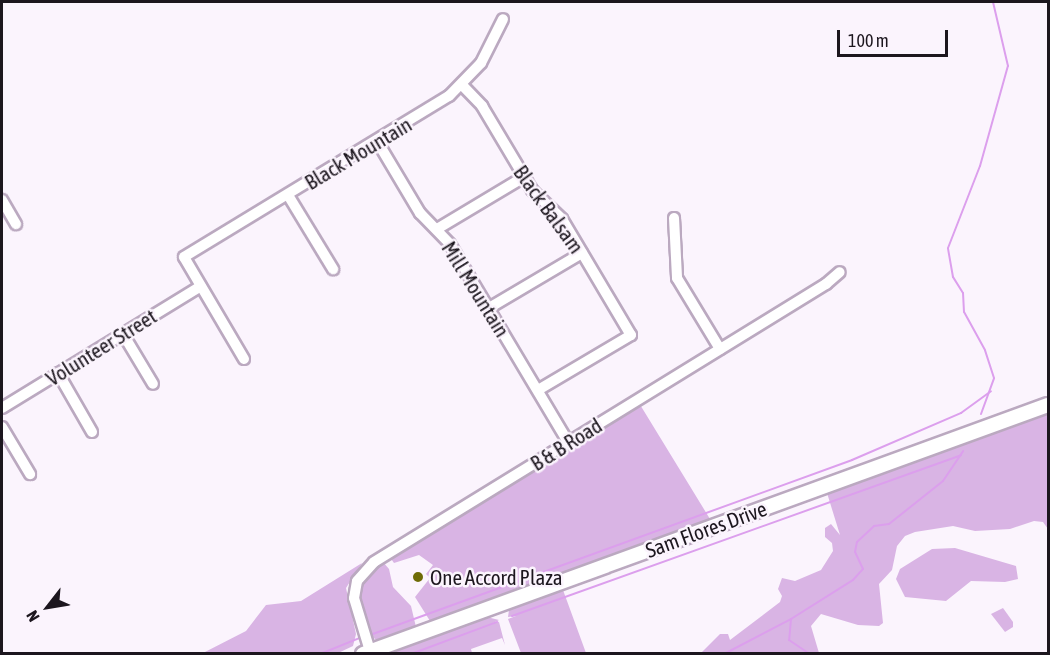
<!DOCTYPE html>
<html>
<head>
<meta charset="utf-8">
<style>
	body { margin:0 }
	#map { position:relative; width:1050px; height:655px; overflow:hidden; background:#fbf4fd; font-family:"Asap Condensed",sans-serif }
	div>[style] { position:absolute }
	.green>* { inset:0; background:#d9b4e4 }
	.stream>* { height:2px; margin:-1px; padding:0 1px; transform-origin:1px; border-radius:1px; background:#dc9fed }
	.roads { filter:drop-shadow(2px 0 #bba9c0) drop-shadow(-2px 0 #bba9c0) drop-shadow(0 2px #bba9c0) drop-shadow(0 -2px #bba9c0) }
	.minor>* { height:10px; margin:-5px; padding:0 5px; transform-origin:5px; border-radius:5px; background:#fff }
	.major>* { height:14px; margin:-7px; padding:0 7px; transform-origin:7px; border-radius:7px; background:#fff }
	.dots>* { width:16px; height:16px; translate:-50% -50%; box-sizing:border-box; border:3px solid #fbf4fd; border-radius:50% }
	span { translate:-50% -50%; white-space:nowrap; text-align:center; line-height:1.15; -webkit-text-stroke:5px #fbf4fd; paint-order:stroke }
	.street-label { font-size:21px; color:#1c161e }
	.poi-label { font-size:21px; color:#1c161e }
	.left { translate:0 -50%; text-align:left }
	.frame { position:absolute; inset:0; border:3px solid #1c161e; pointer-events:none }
	.north { position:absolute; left:18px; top:577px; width:60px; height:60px; -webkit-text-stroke:4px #fbf4fd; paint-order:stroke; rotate:239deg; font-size:16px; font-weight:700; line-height:24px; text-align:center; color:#1c161e }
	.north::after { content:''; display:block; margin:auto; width:21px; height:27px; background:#1c161e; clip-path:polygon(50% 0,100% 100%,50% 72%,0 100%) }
	.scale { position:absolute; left:837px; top:30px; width:111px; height:27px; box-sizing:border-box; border:3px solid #1c161e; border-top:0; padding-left:8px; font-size:18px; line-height:21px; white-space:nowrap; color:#1c161e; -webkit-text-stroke:4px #fbf4fd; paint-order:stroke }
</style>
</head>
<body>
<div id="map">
	<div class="green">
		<i style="clip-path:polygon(639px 403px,710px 519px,430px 621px,415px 597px,430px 578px,426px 574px,433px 565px,419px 555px,394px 563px,389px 556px)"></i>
		<i style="clip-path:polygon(1048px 413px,1048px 529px,1043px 522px,1034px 521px,1010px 529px,975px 531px,953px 526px,915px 532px,905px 536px,897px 546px,892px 570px,879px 584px,883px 623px,879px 626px,858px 625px,821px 614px,811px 626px,819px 653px,701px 653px,720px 634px,728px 634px,730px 640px,780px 602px,782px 596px,778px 589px,782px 578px,795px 581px,821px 570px,833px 551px,832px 543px,825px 537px,825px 528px,831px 524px,840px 535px,827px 493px)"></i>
		<i style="clip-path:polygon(955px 548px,1016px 566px,1018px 579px,1005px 582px,971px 581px,946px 601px,905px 597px,896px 579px,900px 569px,932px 549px)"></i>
		<i style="clip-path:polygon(383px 562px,389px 569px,393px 587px,411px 606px,416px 627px,376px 640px,371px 635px,359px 600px,361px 585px,368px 573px)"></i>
		<i style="clip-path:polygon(362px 563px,346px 588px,356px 634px,353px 646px,336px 654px,203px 653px,246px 631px,266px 605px,301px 601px)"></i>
		<i style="clip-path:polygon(563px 590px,586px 653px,521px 653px,508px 619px,516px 616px,508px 617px,509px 610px)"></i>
		<i style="clip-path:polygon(1003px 608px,1013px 622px,1013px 627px,1005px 632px,991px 614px)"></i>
		<i style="clip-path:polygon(487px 617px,499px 620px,493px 623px,499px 622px,505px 645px,502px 638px,471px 649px,472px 653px,386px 653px)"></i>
	</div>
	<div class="stream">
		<i style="left:981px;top:414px;width:38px;rotate:-70deg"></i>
		<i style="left:994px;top:378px;width:29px;rotate:-108deg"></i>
		<i style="left:985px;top:350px;width:43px;rotate:-118.9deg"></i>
		<i style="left:964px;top:312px;width:19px;rotate:-93deg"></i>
		<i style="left:963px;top:293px;width:19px;rotate:-122deg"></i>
		<i style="left:953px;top:277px;width:29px;rotate:-100deg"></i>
		<i style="left:948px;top:248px;width:88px;rotate:-68.7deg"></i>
		<i style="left:980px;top:166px;width:104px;rotate:-74.4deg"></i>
		<i style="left:1008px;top:66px;width:66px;rotate:-103.2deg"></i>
		<i style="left:512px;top:616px;width:477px;rotate:-19.7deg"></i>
		<i style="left:791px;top:619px;width:21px;rotate:95deg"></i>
		<i style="left:789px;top:640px;width:25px;rotate:34deg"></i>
		<i style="left:370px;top:635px;width:513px;rotate:-19.95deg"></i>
		<i style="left:852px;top:460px;width:119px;rotate:-23.3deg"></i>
		<i style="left:961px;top:413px;width:37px;rotate:-36deg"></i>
		<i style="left:320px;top:654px;width:45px;rotate:-22deg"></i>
		<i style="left:411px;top:654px;width:92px;rotate:-20.4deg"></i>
		<i style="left:724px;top:654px;width:76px;rotate:-27.6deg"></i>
		<i style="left:791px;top:619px;width:73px;rotate:-32.2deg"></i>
		<i style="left:853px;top:580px;width:15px;rotate:-48deg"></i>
		<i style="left:863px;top:569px;width:19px;rotate:-115deg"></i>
		<i style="left:855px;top:552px;width:10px;rotate:-79deg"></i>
		<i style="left:857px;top:542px;width:23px;rotate:-43deg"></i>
		<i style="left:874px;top:526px;width:15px;rotate:-8deg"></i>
		<i style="left:889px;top:524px;width:69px;rotate:-38.5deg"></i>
		<i style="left:943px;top:481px;width:36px;rotate:-56deg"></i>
	</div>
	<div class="roads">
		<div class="minor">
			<i style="left:463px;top:86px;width:28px;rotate:46deg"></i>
			<i style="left:482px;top:106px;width:98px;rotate:59.2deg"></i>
			<i style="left:532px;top:190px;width:42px;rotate:44deg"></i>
			<i style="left:562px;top:219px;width:135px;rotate:59.3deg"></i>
			<i style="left:631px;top:335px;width:108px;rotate:149.4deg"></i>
			<i style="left:377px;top:141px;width:84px;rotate:59.2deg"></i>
			<i style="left:420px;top:213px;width:43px;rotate:45.9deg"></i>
			<i style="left:450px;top:244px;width:230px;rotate:59.2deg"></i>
			<i style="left:288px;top:195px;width:87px;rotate:58.7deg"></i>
			<i style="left:2px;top:200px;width:28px;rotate:60deg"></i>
			<i style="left:674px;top:218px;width:60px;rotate:87.1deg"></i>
			<i style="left:677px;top:278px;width:83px;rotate:58.8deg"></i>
			<i style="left:437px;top:229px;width:101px;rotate:-30.9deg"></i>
			<i style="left:489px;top:308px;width:108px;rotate:-30.6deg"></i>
			<i style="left:123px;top:334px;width:58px;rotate:59deg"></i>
			<i style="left:244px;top:359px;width:118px;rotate:-120.5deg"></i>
			<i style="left:184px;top:257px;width:310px;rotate:-31.3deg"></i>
			<i style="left:449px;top:96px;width:46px;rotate:-45.9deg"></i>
			<i style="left:481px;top:63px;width:49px;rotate:-63.4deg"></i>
			<i style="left:58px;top:373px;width:68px;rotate:60deg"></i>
			<i style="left:2px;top:408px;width:233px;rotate:-31.5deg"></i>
			<i style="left:2px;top:427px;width:55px;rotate:59.2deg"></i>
			<i style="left:370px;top:651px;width:55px;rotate:-106.8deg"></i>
			<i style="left:354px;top:598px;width:17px;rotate:-80deg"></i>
			<i style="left:357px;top:581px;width:25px;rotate:-48deg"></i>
			<i style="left:374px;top:562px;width:531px;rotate:-31.59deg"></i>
			<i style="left:826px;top:284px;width:18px;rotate:-41deg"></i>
		</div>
		<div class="major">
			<i style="left:363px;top:654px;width:729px;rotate:-19.98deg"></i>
		</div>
	</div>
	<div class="dots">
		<i style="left:418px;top:577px;background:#6e6b06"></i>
	</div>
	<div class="street-label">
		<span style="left:358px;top:153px;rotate:-31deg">Black Mountain</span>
		<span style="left:549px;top:209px;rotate:54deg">Black Balsam</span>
		<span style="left:476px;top:289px;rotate:58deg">Mill Mountain</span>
		<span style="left:101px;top:347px;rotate:-32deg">Volunteer Street</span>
		<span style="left:566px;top:444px;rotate:-32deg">B &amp; B Road</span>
		<span style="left:706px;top:529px;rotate:-20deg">Sam Flores Drive</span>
	</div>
	<div class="poi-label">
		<span class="left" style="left:430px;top:577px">One Accord Plaza</span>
	</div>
	<div class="frame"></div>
	<div class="north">N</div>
	<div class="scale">100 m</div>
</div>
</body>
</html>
